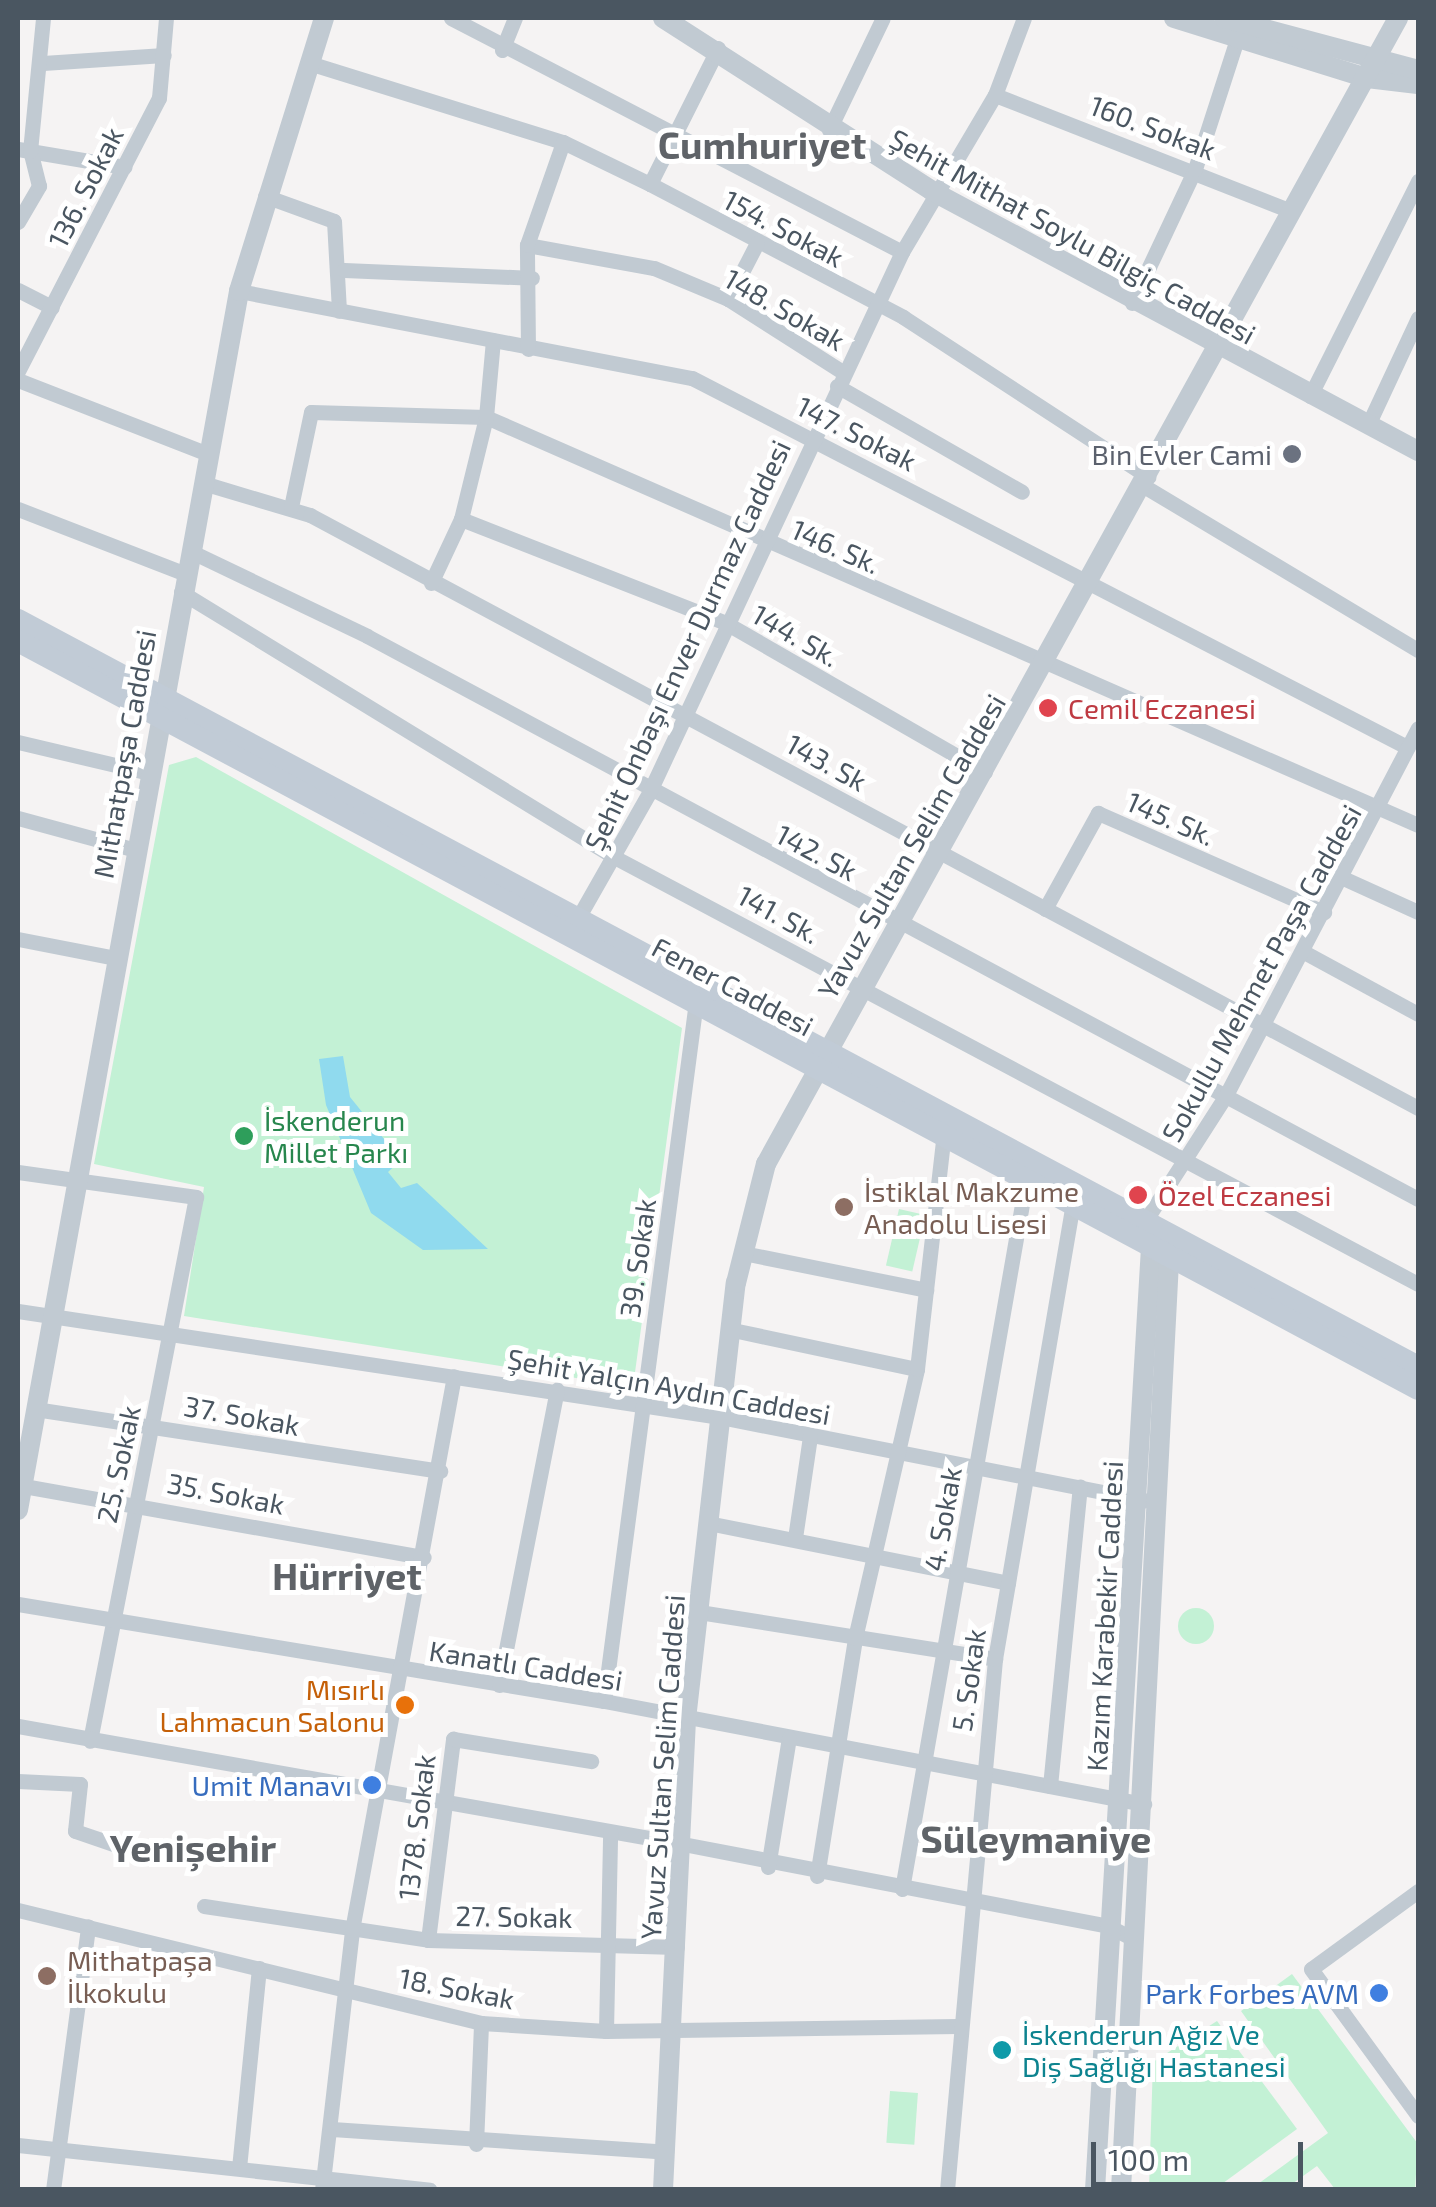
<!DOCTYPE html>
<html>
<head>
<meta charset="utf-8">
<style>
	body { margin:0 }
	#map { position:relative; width:1436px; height:2207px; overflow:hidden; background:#f5f3f3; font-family:"Exo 2",sans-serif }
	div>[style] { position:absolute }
	.green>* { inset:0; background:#c3f1d5; transform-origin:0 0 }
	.round { border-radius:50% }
	.water>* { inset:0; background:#90daee }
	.minor>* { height:15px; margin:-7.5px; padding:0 7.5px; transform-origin:7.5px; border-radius:7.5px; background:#c1cad2 }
	.tertiary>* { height:20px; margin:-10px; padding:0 10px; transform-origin:10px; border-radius:10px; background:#c1cad2 }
	.secondary>* { height:22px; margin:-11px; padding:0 11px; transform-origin:11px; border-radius:11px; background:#c1cbd6 }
	.dots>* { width:28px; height:28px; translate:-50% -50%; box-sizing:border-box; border:5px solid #fff; border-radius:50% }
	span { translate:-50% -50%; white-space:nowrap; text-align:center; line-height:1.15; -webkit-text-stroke:10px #fff; paint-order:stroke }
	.street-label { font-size:28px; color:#4a5661 }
	.worship-label { font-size:28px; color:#5b616d }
	.right { translate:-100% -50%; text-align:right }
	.health-label { font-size:28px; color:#be3a42 }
	.left { translate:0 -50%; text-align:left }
	.leisure-label { font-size:28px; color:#27864d }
	.education-label { font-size:28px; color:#785e54 }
	.food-label { font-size:28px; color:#c56008 }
	.shop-label { font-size:28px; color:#366cbe }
	.culture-label { font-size:28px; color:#0d838f }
	.district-label { font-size:38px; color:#5f6368; font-weight:700 }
	.frame { position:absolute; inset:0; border:20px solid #4a5661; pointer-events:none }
	.scale { position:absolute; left:1091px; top:2142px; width:212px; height:45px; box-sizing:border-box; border:5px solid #4a5661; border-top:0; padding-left:12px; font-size:30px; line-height:35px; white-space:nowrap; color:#4a5661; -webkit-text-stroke:8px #fff; paint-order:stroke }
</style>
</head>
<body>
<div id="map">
	<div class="green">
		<i style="clip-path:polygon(196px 757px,682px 1028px,633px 1387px,184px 1316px,204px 1187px,94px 1164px,169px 765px)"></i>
		<i style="left:899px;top:1209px;width:27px;height:58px;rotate:13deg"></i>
		<i class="round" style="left:1178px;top:1608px;width:36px;height:36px"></i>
		<i style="clip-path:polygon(1292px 1974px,1418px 2144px,1415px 2189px,1335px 2189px,1317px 2166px,1285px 2189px,1251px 2189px,1328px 2133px,1241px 2011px)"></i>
		<i style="clip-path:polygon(1217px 2021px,1297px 2129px,1215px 2189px,1149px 2189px,1153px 2062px)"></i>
		<i style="left:890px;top:2091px;width:28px;height:52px;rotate:4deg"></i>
	</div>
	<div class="water">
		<i style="clip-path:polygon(343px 1056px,350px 1097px,401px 1160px,388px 1172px,401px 1188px,417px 1183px,488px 1249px,423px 1250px,371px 1213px,326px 1105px,319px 1059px)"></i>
	</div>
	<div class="minor">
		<i style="left:451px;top:18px;width:508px;rotate:27.42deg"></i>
		<i style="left:502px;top:50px;width:35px;rotate:-68deg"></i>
		<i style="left:43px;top:63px;width:121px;rotate:-3.8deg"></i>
		<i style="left:309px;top:63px;width:266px;rotate:17.3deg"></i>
		<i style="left:563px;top:142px;width:97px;rotate:25.8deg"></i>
		<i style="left:650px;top:184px;width:286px;rotate:27.7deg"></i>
		<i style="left:903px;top:317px;width:293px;rotate:33.1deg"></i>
		<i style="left:995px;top:95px;width:318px;rotate:21.4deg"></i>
		<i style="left:829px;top:130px;width:124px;rotate:-64.3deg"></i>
		<i style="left:18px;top:149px;width:108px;rotate:9.6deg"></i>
		<i style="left:650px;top:184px;width:152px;rotate:-63.4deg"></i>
		<i style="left:265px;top:196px;width:73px;rotate:19.9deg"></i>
		<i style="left:334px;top:221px;width:90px;rotate:86.8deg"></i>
		<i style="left:18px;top:222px;width:42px;rotate:-59.7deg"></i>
		<i style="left:39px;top:186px;width:36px;rotate:-104deg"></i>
		<i style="left:30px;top:151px;width:134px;rotate:-84.4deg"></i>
		<i style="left:527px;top:245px;width:129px;rotate:10.3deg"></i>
		<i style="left:654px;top:268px;width:80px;rotate:22.7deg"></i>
		<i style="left:728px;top:299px;width:138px;rotate:32.5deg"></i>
		<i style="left:344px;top:270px;width:188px;rotate:2.4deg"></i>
		<i style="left:18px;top:290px;width:38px;rotate:27deg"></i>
		<i style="left:239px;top:291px;width:461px;rotate:10.9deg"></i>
		<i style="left:692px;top:378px;width:805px;rotate:27.3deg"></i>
		<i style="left:728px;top:299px;width:63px;rotate:-62.6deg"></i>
		<i style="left:1132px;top:303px;width:148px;rotate:-64.8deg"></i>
		<i style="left:1195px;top:169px;width:137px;rotate:-72.1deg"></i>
		<i style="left:528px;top:349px;width:104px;rotate:-90.6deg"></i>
		<i style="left:527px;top:245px;width:109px;rotate:-70.7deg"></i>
		<i style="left:18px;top:371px;width:307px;rotate:-62.7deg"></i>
		<i style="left:159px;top:98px;width:80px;rotate:-85deg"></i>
		<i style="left:18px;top:380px;width:204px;rotate:21.3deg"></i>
		<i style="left:837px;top:386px;width:213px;rotate:29.8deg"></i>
		<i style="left:1310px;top:396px;width:241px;rotate:-63.3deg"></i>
		<i style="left:1368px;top:425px;width:118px;rotate:-65deg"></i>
		<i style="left:203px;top:483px;width:112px;rotate:16.7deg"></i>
		<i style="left:310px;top:515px;width:1257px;rotate:28.16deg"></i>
		<i style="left:1142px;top:485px;width:322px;rotate:30.9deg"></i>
		<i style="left:291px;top:507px;width:97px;rotate:-78.1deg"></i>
		<i style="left:311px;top:412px;width:175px;rotate:1.6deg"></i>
		<i style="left:486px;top:417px;width:1017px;rotate:23.64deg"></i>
		<i style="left:18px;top:509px;width:180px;rotate:21.2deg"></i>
		<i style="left:461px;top:519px;width:282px;rotate:21.4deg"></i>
		<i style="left:724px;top:622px;width:301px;rotate:29.9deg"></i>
		<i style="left:192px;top:552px;width:194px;rotate:25.6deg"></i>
		<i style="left:367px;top:636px;width:1192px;rotate:28.18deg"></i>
		<i style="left:431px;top:583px;width:71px;rotate:-64.9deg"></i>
		<i style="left:461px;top:519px;width:105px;rotate:-76.2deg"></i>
		<i style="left:486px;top:417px;width:77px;rotate:-84.8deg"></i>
		<i style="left:181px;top:592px;width:510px;rotate:31.45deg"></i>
		<i style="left:616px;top:858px;width:908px;rotate:27.98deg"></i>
		<i style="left:18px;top:742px;width:135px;rotate:13.3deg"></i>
		<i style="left:18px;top:818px;width:122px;rotate:15.2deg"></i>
		<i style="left:1343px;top:878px;width:82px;rotate:24.4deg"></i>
		<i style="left:1045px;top:909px;width:110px;rotate:-61.1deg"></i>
		<i style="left:1098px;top:813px;width:247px;rotate:23.7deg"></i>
		<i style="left:578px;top:918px;width:144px;rotate:-60.4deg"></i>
		<i style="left:649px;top:793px;width:597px;rotate:-64.94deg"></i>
		<i style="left:902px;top:252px;width:182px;rotate:-59.4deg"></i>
		<i style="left:995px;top:95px;width:82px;rotate:-69.4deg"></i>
		<i style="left:18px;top:939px;width:100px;rotate:11deg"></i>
		<i style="left:1302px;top:951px;width:132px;rotate:28.5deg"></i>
		<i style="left:18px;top:1172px;width:180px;rotate:8deg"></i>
		<i style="left:196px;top:1197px;width:554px;rotate:101.03deg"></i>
		<i style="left:1142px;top:1226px;width:156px;rotate:-57.3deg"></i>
		<i style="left:1226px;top:1095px;width:414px;rotate:-62.4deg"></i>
		<i style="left:743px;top:1253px;width:187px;rotate:11.4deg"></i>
		<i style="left:18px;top:1311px;width:710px;rotate:8.59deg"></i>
		<i style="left:720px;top:1417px;width:433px;rotate:11.1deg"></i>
		<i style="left:733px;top:1330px;width:188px;rotate:12deg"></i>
		<i style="left:35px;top:1409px;width:410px;rotate:8.7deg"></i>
		<i style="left:18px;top:1485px;width:412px;rotate:10.1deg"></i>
		<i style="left:708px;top:1523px;width:306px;rotate:11.3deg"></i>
		<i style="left:795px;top:1538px;width:103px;rotate:-81.6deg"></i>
		<i style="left:18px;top:1604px;width:594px;rotate:9.4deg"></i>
		<i style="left:604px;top:1701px;width:550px;rotate:10.8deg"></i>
		<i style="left:699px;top:1612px;width:300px;rotate:9deg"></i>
		<i style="left:499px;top:1685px;width:301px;rotate:-78.9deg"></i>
		<i style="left:604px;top:1701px;width:706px;rotate:-82.51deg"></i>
		<i style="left:18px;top:1726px;width:675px;rotate:10.06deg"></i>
		<i style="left:683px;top:1844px;width:433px;rotate:10.9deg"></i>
		<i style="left:1108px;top:1926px;width:29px;rotate:27deg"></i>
		<i style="left:18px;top:1781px;width:62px;rotate:2.8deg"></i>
		<i style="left:80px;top:1784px;width:47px;rotate:96.1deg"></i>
		<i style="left:75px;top:1831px;width:53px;rotate:18.8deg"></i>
		<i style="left:1050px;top:1786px;width:301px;rotate:-84.3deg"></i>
		<i style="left:768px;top:1867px;width:131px;rotate:-80.8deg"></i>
		<i style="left:817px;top:1876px;width:241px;rotate:-80.9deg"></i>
		<i style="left:855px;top:1638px;width:276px;rotate:-77deg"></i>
		<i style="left:917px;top:1369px;width:240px;rotate:-83.5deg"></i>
		<i style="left:902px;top:1889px;width:724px;rotate:-80.06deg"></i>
		<i style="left:1418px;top:1891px;width:132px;rotate:143.9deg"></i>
		<i style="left:1311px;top:1969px;width:182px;rotate:53.9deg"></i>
		<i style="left:204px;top:1906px;width:227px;rotate:8.6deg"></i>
		<i style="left:428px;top:1940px;width:249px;rotate:1.6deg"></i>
		<i style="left:18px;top:1910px;width:477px;rotate:13.7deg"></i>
		<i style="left:481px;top:2023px;width:125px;rotate:3.7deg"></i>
		<i style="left:606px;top:2031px;width:352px;rotate:-0.8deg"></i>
		<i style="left:428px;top:1940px;width:203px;rotate:-82.9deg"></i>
		<i style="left:453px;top:1739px;width:140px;rotate:9.1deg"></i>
		<i style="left:606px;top:2031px;width:199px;rotate:-88.8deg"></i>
		<i style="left:332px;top:2129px;width:335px;rotate:3.9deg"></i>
		<i style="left:476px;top:2144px;width:121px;rotate:-87.6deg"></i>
		<i style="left:18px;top:2145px;width:414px;rotate:6.2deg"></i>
		<i style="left:239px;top:2168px;width:201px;rotate:-84.3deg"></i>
		<i style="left:53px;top:2190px;width:266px;rotate:-82.4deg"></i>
		<i style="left:322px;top:2190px;width:262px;rotate:-83.4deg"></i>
		<i style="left:352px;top:1930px;width:563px;rotate:-79.57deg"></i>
		<i style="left:947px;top:2190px;width:533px;rotate:-84.83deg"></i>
		<i style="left:995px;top:1659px;width:468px;rotate:-80.3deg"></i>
	</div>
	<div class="tertiary">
		<i style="left:663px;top:18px;width:320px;rotate:32.7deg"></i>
		<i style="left:932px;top:191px;width:551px;rotate:28.15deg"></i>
		<i style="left:1174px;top:18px;width:202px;rotate:17.3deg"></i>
		<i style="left:1367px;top:78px;width:51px;rotate:6.7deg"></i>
		<i style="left:1224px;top:18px;width:201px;rotate:15deg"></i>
		<i style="left:18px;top:1510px;width:1239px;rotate:-79.72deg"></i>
		<i style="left:239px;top:291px;width:286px;rotate:-72.7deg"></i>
		<i style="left:663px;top:2190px;width:472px;rotate:-87.2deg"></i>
		<i style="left:686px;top:1719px;width:439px;rotate:-83.5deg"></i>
		<i style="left:736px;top:1283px;width:123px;rotate:-75.9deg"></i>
		<i style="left:766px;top:1164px;width:1309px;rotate:-61.12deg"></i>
		<i style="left:1095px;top:2190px;width:961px;rotate:-86.6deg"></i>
		<i style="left:1121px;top:2190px;width:948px;rotate:-87.04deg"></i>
	</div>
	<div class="secondary">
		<i style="left:18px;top:620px;width:1587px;rotate:28.08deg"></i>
		<i style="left:18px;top:641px;width:1587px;rotate:28.11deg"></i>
	</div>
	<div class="dots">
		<i style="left:1292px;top:454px;background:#6b7280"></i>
		<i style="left:1048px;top:708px;background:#e0444e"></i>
		<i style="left:244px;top:1136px;background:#2e9e5b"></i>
		<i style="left:1138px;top:1195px;background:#e0444e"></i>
		<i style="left:844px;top:1207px;background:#8d6e63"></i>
		<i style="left:405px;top:1705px;background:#e8710a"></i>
		<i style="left:372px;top:1785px;background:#3f7fe0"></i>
		<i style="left:47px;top:1976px;background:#8d6e63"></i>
		<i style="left:1379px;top:1993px;background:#3f7fe0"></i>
		<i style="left:1002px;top:2050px;background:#0f9aa8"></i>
	</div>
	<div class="street-label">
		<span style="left:1153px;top:127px;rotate:21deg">160. Sokak</span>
		<span style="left:85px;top:187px;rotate:-63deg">136. Sokak</span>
		<span style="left:784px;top:228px;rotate:28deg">154. Sokak</span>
		<span style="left:1073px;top:236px;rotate:29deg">Şehit Mithat Soylu Bilgiç Caddesi</span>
		<span style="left:785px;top:309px;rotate:30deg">148. Sokak</span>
		<span style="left:857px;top:433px;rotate:27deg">147. Sokak</span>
		<span style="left:836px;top:546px;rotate:24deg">146. Sk.</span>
		<span style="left:796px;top:635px;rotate:30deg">144. Sk.</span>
		<span style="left:687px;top:645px;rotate:-65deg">Şehit Onbaşı Enver Durmaz Caddesi</span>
		<span style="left:124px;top:754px;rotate:-80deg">Mithatpaşa Caddesi</span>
		<span style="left:827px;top:762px;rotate:29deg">143. Sk</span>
		<span style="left:1171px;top:818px;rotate:24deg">145. Sk.</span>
		<span style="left:911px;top:846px;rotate:-60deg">Yavuz Sultan Selim Caddesi</span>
		<span style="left:817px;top:852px;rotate:28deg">142. Sk</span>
		<span style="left:779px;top:914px;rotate:29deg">141. Sk.</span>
		<span style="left:1261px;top:973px;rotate:-61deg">Sokullu Mehmet Paşa Caddesi</span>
		<span style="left:733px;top:986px;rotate:28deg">Fener Caddesi</span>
		<span style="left:637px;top:1258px;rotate:-82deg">39. Sokak</span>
		<span style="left:669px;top:1386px;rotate:10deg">Şehit Yalçın Aydın Caddesi</span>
		<span style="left:242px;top:1415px;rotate:10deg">37. Sokak</span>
		<span style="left:118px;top:1464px;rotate:-78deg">25. Sokak</span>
		<span style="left:226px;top:1493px;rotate:11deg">35. Sokak</span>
		<span style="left:942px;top:1519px;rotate:-80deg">4. Sokak</span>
		<span style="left:1104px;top:1616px;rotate:-87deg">Kazım Karabekir Caddesi</span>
		<span style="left:526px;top:1665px;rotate:9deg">Kanatlı Caddesi</span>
		<span style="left:968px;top:1680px;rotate:-82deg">5. Sokak</span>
		<span style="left:662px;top:1767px;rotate:-86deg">Yavuz Sultan Selim Caddesi</span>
		<span style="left:416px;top:1827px;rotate:-83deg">1378. Sokak</span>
		<span style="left:514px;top:1916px;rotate:1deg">27. Sokak</span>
		<span style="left:457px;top:1988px;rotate:11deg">18. Sokak</span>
	</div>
	<div class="worship-label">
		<span class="right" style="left:1272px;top:454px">Bin Evler Cami</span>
	</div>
	<div class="health-label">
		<span class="left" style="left:1068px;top:708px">Cemil Eczanesi</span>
		<span class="left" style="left:1158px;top:1195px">Özel Eczanesi</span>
	</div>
	<div class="leisure-label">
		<span class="left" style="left:264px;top:1136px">İskenderun<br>Millet Parkı</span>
	</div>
	<div class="education-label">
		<span class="left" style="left:864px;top:1207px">İstiklal Makzume<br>Anadolu Lisesi</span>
		<span class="left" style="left:67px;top:1976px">Mithatpaşa<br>İlkokulu</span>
	</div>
	<div class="food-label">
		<span class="right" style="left:385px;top:1705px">Mısırlı<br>Lahmacun Salonu</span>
	</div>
	<div class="shop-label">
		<span class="right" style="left:352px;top:1785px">Umit Manavı</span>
		<span class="right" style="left:1359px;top:1993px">Park Forbes AVM</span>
	</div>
	<div class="culture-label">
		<span class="left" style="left:1022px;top:2050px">İskenderun Ağız Ve<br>Diş Sağlığı Hastanesi</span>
	</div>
	<div class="district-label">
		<span style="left:762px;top:145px">Cumhuriyet</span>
		<span style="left:347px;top:1576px">Hürriyet</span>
		<span style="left:1036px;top:1839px">Süleymaniye</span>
		<span style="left:193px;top:1848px">Yenişehir</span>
	</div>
	<div class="frame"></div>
	<div class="scale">100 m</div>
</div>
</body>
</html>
